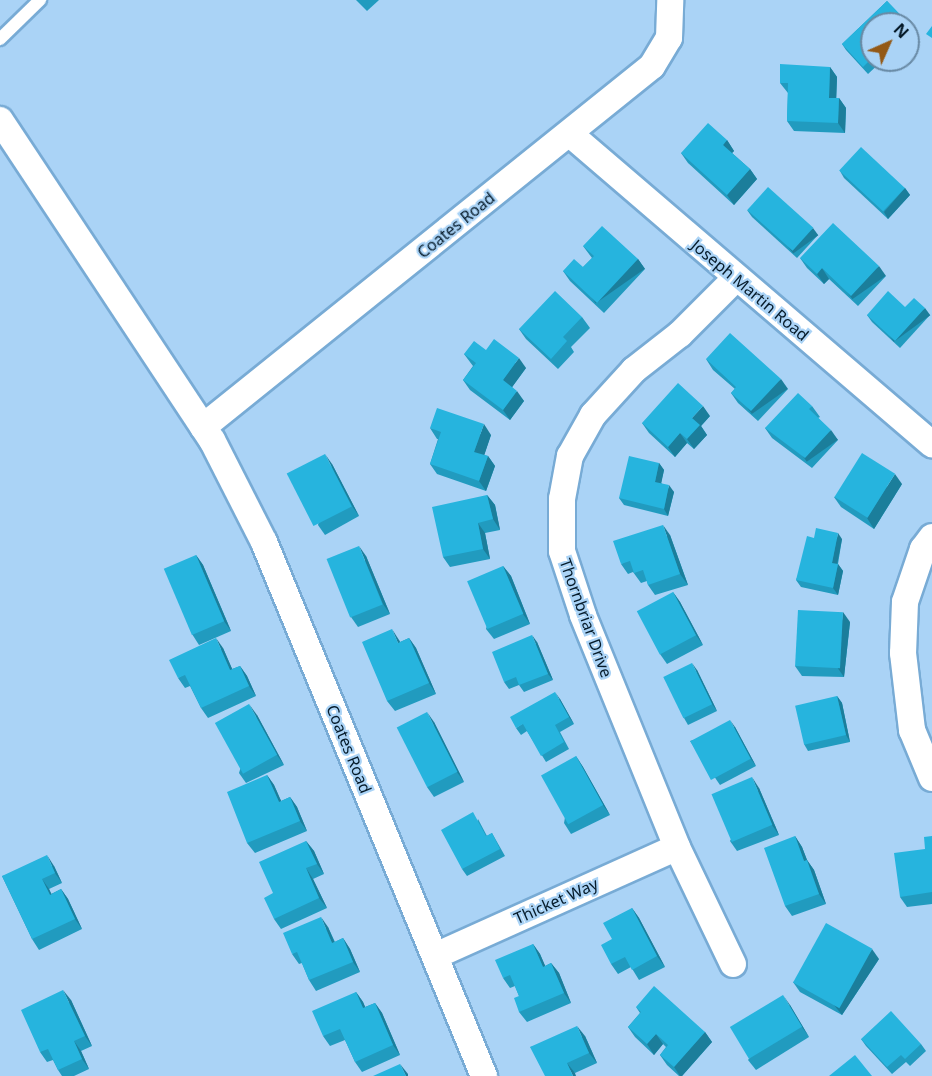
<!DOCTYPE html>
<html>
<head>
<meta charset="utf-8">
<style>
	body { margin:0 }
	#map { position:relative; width:932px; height:1076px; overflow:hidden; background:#aad3f6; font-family:"Noto Sans",sans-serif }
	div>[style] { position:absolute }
	.roads { filter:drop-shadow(2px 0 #78abd5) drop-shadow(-2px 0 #78abd5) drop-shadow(0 2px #78abd5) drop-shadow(0 -2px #78abd5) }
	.service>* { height:12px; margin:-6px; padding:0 6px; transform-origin:6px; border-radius:6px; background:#fff }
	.minor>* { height:26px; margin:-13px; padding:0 13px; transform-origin:13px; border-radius:13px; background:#fff }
	.wall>* { inset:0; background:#219bbf }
	.shaded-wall>* { inset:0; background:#1b7e9b; transform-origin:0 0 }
	.building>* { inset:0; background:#26b4de; transform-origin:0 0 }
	span { translate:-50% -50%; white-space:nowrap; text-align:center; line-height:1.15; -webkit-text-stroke:4.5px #aad3f6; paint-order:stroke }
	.street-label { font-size:16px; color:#061b2a }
	.north { position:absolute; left:860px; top:12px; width:60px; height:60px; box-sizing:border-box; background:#aad3f6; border:2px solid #6889a4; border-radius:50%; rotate:45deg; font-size:16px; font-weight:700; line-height:24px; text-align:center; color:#061b2a }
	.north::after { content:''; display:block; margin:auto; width:21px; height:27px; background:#935916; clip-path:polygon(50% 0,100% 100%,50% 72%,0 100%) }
</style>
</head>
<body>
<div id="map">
	<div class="roads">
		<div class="service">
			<i style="left:0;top:39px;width:56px;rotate:-44.3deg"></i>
		</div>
		<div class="minor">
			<i style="left:0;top:120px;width:384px;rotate:56.5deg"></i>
			<i style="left:212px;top:440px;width:114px;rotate:63deg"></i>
			<i style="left:264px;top:542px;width:578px;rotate:67.61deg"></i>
			<i style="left:570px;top:134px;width:477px;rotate:40.6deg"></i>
			<i style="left:203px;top:427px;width:576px;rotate:-38.8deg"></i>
			<i style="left:652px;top:66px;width:33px;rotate:-59deg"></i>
			<i style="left:669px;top:38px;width:38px;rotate:-88deg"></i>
			<i style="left:932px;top:537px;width:15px;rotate:127deg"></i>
			<i style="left:923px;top:549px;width:56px;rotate:108.8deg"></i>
			<i style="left:905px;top:602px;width:51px;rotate:92.2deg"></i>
			<i style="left:903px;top:653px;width:78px;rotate:83.3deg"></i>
			<i style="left:912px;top:730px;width:52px;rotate:67.4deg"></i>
			<i style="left:435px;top:956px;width:265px;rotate:-24.2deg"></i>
			<i style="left:733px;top:964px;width:130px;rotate:-115.6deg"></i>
			<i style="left:677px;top:847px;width:250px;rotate:-112.1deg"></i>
			<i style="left:583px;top:615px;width:67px;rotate:-108.2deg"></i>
			<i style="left:562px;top:551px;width:52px;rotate:-90deg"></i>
			<i style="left:562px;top:499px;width:44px;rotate:-79.5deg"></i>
			<i style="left:570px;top:456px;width:47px;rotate:-60.7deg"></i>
			<i style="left:593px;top:415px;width:61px;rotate:-47.7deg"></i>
			<i style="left:634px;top:370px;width:58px;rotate:-38deg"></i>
			<i style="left:680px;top:334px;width:79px;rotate:-45deg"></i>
		</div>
	</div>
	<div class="wall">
		<i style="clip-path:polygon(356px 0,379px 0,367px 11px)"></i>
		<i style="clip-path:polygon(887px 1px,909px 24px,914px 31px,908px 36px,908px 24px,872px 24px,872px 60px,883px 60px,868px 74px,846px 50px,842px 44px)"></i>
		<i style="clip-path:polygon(830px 67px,837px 77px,836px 98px,839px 98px,846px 108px,845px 133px,794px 131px,787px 121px,788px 93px,780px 83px)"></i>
		<i style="clip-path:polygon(727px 140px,734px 151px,732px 153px,750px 169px,757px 179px,734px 205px,688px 163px,681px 153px)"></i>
		<i style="clip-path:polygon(840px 171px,905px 188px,910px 195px,888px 219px,844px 178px)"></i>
		<i style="clip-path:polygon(747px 210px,818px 235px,797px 258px,752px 217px)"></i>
		<i style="clip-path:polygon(583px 246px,638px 259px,645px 269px,604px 313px,570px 281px,563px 271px,583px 267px,592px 258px)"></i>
		<i style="clip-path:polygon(800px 258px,886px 276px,858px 306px,829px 279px,824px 284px,807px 268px)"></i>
		<i style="clip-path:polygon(905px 307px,930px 315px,900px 348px,872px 322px,867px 315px)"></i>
		<i style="clip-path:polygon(582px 317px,590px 328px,571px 347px,574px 352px,558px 369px,526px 339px,519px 329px)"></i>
		<i style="clip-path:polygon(486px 350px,526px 368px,512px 387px,524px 401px,510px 420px,470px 390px,463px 380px,473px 366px,464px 354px)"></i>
		<i style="clip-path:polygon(706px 359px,788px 389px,758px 421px,738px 403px,731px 393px,735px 389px,713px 370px)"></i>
		<i style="clip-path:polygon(812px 406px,820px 417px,818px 418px,838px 440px,812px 468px,772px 438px,765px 428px)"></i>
		<i style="clip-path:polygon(710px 416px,701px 426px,707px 435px,694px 449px,687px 443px,675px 457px,649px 433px,642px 423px)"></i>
		<i style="clip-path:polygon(430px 428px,491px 435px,484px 455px,488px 456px,495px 466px,486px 491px,437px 474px,430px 464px,438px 439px,437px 439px)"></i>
		<i style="clip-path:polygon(659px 463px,664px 470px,661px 483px,674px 492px,668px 516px,624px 505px,619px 498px)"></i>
		<i style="clip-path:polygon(332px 464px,359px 516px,325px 535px,318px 525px)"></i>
		<i style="clip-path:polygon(902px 484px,874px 529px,841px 507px,834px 497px)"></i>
		<i style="clip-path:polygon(487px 495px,495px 505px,500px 530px,485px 533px,490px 559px,450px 567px,443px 557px)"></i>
		<i style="clip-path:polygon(670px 535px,688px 585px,655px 595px,648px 585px,647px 581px,641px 583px,633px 572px,628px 574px,621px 564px)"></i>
		<i style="clip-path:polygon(814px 538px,842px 539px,838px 564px,843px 571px,838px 595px,801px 587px,796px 580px)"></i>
		<i style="clip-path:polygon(196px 555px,203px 565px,231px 631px,199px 645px,192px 634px)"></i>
		<i style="clip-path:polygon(366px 556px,390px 614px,358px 627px,351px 617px)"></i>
		<i style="clip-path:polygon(503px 566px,511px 576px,530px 624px,494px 639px,486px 629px)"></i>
		<i style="clip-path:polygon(673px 592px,680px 602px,703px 645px,667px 664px,660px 654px)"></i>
		<i style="clip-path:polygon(850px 622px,844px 677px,802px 676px,795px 666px)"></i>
		<i style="clip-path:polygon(409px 638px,416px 648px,436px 694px,395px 711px,387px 701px,399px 640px,400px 642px)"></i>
		<i style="clip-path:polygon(537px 642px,553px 680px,524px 692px,519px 685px,509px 689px,504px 682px)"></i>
		<i style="clip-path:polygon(223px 648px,232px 669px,240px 666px,247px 676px,256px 696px,208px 718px,201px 708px,190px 686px,185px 688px,178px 678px)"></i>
		<i style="clip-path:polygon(697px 670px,717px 711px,688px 725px,684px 718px)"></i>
		<i style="clip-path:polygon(837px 696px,842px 703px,850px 742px,808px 751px,804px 744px)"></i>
		<i style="clip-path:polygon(560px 699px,574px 724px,560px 732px,569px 749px,546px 762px,527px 731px,521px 735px,516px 728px)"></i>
		<i style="clip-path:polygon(257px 715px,284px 765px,246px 783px,239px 773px)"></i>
		<i style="clip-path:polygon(434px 722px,464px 782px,434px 797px,427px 787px)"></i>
		<i style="clip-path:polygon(735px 727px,756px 766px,720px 785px,690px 741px)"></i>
		<i style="clip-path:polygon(576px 756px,583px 767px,610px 815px,571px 834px,564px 823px)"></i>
		<i style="clip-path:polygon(267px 775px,274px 785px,281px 801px,290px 797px,297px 807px,307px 831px,255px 853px,247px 843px)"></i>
		<i style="clip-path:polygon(759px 788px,779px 835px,737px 851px,730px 841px)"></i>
		<i style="clip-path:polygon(478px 819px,487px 836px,492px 833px,505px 856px,467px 876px,462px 869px)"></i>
		<i style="clip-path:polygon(795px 836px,802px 847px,807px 860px,814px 870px,826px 904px,792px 916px,785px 906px)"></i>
		<i style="clip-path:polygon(932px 836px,932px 904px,907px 907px,900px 897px)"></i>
		<i style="clip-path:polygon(306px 841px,314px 851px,324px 874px,313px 879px,327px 908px,281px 929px,274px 919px,273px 893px)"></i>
		<i style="clip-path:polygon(54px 866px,62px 883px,49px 889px,51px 894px,61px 889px,68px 899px,82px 929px,39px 950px,32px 939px,2px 876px)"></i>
		<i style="clip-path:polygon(632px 908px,639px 918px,665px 967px,639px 980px,631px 967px,618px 974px,611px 964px,612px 939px)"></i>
		<i style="clip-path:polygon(328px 927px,335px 942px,343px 938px,350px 949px,360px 972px,316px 991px,309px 980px,302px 963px,299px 964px,292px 954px)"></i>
		<i style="clip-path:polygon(533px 944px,540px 954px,545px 966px,551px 963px,559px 973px,571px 1003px,527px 1022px,519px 1012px,519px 996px,515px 986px,510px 988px,503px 978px)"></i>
		<i style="clip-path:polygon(879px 959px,842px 1015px,800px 992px,793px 982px)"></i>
		<i style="clip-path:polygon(356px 992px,363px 1002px,365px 1007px,375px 1003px,382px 1013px,400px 1055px,362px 1072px,355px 1062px,345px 1040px,330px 1046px,323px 1036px)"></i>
		<i style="clip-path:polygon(71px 1000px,92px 1046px,81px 1051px,89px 1069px,74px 1076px,62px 1076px,58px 1070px,53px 1060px,47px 1062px,40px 1052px)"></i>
		<i style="clip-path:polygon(790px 1005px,809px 1037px,756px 1070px,748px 1060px)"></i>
		<i style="clip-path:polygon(636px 1007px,705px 1032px,712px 1042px,682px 1076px,679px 1076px,667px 1065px,660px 1055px,666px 1047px,663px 1044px,654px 1055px,635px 1037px,628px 1027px,640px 1013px)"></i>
		<i style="clip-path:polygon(585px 1036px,597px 1063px,575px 1073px,530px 1047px)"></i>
		<i style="clip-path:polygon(861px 1039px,921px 1044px,926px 1051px,910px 1066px,906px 1062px,892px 1074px,866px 1046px)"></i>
	</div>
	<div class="shaded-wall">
		<i style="clip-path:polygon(830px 67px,837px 77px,836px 108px,829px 98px)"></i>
		<i style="clip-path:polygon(839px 98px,846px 108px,845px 133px,838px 123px)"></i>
		<i style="clip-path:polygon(727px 140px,734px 151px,730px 155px,723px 145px)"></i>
		<i style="clip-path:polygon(750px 169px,757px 179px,734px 205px,727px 195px)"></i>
		<i style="clip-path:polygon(905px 188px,910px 195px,888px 219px,884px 212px)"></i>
		<i style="left:813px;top:228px;width:9px;height:31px;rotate:54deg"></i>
		<i style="left:638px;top:259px;width:12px;height:60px;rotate:55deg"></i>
		<i style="left:879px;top:266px;width:12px;height:41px;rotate:55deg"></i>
		<i style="clip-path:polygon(822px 268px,829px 279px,824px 284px,817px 274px)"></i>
		<i style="left:925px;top:308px;width:9px;height:45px;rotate:54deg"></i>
		<i style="clip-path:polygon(519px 358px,526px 368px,510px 390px,503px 380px)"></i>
		<i style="left:781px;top:379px;width:12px;height:44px;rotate:55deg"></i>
		<i style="clip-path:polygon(517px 391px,524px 401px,510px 420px,503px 410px)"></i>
		<i style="clip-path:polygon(703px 406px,710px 416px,701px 426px,707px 435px,694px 449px,687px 439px,692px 418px)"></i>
		<i style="clip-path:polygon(484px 424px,491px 435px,482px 462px,474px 452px)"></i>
		<i style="left:831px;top:430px;width:12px;height:38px;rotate:55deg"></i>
		<i style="clip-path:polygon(680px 433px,687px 443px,675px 457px,668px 447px)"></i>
		<i style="clip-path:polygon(325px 454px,332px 464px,359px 516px,352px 506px)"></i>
		<i style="clip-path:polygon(488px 456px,495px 466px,486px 491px,479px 481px)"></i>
		<i style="clip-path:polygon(659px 463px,664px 470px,660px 489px,655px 482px)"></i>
		<i style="clip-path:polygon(895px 474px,902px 484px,874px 529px,867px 518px)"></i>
		<i style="clip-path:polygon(669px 485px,674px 492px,668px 516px,664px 509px)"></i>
		<i style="clip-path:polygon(487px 495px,495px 505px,500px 530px,493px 519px)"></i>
		<i style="clip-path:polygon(478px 523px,485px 533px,490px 559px,483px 549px)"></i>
		<i style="clip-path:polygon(663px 525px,670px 535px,688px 585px,680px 574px)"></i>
		<i style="clip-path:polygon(838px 533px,842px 539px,836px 570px,832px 563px)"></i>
		<i style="clip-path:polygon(359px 546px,366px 556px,390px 614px,383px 604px)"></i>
		<i style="clip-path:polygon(196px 555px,203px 565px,231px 631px,224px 621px)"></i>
		<i style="clip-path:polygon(838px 564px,843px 571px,838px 595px,833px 588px)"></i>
		<i style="clip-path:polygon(503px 566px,511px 576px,530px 624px,523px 614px)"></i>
		<i style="clip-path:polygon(673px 592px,680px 602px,703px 645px,696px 635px)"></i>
		<i style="clip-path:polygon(843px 612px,850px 622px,844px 677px,837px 667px)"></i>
		<i style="clip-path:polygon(392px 629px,399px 640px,405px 653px,398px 643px)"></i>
		<i style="clip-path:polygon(532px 635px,537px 642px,553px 680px,548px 674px)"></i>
		<i style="clip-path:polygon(216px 638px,223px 648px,237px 680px,230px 670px)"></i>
		<i style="clip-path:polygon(409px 638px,416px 648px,436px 694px,429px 683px)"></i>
		<i style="clip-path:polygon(692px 663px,697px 670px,717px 711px,712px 704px)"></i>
		<i style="clip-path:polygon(240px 666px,247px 676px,256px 696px,249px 686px)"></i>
		<i style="clip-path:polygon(555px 692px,560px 699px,574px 724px,569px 717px)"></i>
		<i style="clip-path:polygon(837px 696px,842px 703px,850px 742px,846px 735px)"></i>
		<i style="clip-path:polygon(249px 704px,257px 715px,284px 765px,277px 755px)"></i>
		<i style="clip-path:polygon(427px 712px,434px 722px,464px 782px,457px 772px)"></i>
		<i style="clip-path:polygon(730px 720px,735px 727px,756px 766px,751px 759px)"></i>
		<i style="clip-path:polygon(576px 756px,583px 767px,610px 815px,603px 805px)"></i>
		<i style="clip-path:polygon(267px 775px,274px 785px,286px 812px,279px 802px)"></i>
		<i style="clip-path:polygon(752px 777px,759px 788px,779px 835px,772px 825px)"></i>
		<i style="clip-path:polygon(290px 797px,297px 807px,307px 831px,300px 821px)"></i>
		<i style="clip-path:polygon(795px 836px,802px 847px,807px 860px,814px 870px,826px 904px,819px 894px,804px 861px)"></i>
		<i style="clip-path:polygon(306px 841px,314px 851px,324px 874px,317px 864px)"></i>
		<i style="clip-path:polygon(47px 855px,54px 866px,62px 883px,55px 873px)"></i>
		<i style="clip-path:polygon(306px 868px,313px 879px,327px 908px,319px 898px)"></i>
		<i style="clip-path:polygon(42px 879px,49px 889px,57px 905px,50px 895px)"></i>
		<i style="clip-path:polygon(61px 889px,68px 899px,82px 929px,75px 919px)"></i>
		<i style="clip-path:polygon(632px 908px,639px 918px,665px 967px,657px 956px)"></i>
		<i style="clip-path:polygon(321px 917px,328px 927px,339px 953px,332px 943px)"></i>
		<i style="clip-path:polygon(343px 938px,350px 949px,360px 972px,353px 962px)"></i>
		<i style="clip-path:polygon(533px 944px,540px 954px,550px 977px,543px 967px)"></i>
		<i style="clip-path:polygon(872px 949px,879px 959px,842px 1015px,834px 1005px)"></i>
		<i style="clip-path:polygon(551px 963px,559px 973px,571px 1003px,564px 993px)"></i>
		<i style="clip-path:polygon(63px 990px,71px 1000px,92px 1046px,85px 1036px)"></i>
		<i style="clip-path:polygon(356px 992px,363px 1002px,370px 1018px,363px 1008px)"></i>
		<i style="clip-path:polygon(783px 995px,790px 1005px,809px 1037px,802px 1027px)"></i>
		<i style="clip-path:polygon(375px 1003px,382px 1013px,400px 1055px,393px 1045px)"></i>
		<i style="clip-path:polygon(577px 1026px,585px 1036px,597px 1063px,589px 1053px)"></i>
		<i style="clip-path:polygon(705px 1032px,712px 1042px,682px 1076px,680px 1076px,674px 1067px)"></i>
		<i style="clip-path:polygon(656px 1034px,663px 1044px,654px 1055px,647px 1044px)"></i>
		<i style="clip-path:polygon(74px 1041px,81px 1051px,89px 1069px,82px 1059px)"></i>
		<i style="clip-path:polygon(567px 1063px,575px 1073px,576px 1076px,573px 1076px)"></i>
		<i style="clip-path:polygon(400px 1064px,408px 1074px,408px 1076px,406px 1076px)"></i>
	</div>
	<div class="building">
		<i style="clip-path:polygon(887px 1px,909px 24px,908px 25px,908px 24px,872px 24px,872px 58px,863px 67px,842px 44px)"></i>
		<i style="clip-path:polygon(932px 26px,932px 38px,926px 34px)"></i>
		<i style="clip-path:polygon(780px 64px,830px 67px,829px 98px,839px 98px,838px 123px,787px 121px,788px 83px,780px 83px)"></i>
		<i style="clip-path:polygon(708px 123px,727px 140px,723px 145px,750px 169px,727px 195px,681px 153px)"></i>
		<i style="left:861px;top:147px;width:60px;height:32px;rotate:43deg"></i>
		<i style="left:768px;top:187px;width:61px;height:31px;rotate:42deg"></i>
		<i style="clip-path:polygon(833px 223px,879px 266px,851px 296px,822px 268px,817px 274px,800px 258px)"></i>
		<i style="clip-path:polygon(602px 226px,638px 259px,597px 303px,563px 271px,574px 259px,583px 267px,594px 256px,583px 246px)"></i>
		<i style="clip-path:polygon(555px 291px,582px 317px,563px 337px,567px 341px,551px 359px,519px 329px)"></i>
		<i style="clip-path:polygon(888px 291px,905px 307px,914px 298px,925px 308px,895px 341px,867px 315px)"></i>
		<i style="clip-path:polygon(730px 333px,781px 379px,751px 411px,731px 393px,736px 387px,706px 359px)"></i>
		<i style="clip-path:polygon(494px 339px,519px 358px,503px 380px,517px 391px,503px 410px,463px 380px,476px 363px,464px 354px,474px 341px,486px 350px)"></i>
		<i style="clip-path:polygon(678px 383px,703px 406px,692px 418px,700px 425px,687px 439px,680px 433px,668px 447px,642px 423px)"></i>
		<i style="clip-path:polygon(798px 393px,812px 406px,809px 409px,831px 430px,805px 458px,765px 428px)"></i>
		<i style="clip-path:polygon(437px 408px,484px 424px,474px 452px,488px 456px,479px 481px,430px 464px,441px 432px,430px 428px)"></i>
		<i style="left:862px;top:453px;width:39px;height:52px;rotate:32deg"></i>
		<i style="left:325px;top:454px;width:59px;height:43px;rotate:63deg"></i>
		<i style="clip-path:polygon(629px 456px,659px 463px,655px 482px,669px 485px,664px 509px,619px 498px)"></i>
		<i style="clip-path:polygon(487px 495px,493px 519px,478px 523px,483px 549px,443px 557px,432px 507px)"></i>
		<i style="clip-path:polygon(663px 525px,680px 574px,648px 585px,643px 570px,634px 573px,630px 561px,621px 564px,613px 541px)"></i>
		<i style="clip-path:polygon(816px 528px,838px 533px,832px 563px,838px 564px,833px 588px,796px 580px,807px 536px,814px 538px)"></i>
		<i style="left:359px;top:546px;width:63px;height:35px;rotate:68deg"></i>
		<i style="left:196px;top:555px;width:72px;height:35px;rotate:67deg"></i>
		<i style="left:503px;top:566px;width:52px;height:39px;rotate:67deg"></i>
		<i style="left:673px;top:592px;width:49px;height:41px;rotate:62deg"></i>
		<i style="left:798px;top:610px;width:45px;height:56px;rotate:3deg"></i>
		<i style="clip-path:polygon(392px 629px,398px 643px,409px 638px,429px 683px,387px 701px,362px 642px)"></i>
		<i style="clip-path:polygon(532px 635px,548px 674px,519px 685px,516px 677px,504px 682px,492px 652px)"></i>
		<i style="clip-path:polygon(216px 638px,230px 670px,240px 666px,249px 686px,201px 708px,185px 675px,178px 678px,169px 660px)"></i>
		<i style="left:692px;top:663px;width:46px;height:32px;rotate:64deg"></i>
		<i style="clip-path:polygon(555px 692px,569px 717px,555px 725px,564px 742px,541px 756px,523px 724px,516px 728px,510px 717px)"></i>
		<i style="left:837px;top:696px;width:40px;height:43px;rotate:77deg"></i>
		<i style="left:249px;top:704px;width:58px;height:39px;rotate:61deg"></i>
		<i style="left:427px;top:712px;width:67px;height:34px;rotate:63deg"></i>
		<i style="left:730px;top:720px;width:44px;height:45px;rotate:62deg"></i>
		<i style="left:576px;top:756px;width:56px;height:40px;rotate:61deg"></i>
		<i style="clip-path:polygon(267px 775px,279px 802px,290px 797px,300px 821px,247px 843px,227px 792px)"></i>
		<i style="left:752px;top:777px;width:52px;height:44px;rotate:67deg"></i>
		<i style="clip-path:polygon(473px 812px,486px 836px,492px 833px,500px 849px,462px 869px,441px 830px)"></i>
		<i style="clip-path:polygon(795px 836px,804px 861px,807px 860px,819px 894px,785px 906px,764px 848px)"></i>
		<i style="clip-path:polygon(932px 836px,932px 892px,900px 897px,894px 853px,925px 849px,924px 837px)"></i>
		<i style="clip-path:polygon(306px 841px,317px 864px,306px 868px,319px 898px,274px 919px,264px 898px,273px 893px,259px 862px)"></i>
		<i style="clip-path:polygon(47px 855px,55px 873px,42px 879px,50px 895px,61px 889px,75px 919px,32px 939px,2px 876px)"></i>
		<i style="clip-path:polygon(632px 908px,657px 956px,632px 970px,625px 957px,611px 964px,601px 945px,612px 939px,603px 923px)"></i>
		<i style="clip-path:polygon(321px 917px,332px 943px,343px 938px,353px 962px,309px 980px,297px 952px,292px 954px,283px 933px)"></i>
		<i style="left:826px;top:923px;width:53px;height:68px;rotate:29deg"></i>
		<i style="clip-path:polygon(533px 944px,543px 967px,551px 963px,564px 993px,519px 1012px,514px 998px,519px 996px,510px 975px,503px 978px,495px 960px)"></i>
		<i style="clip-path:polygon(654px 986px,705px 1032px,674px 1067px,660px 1055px,668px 1045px,656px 1034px,647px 1044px,628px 1027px,641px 1012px,636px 1007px)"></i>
		<i style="clip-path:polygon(63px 990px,85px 1036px,74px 1041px,82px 1059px,58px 1070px,48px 1049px,40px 1052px,21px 1010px)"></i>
		<i style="clip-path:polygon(356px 992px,363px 1008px,375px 1003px,393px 1045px,355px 1062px,340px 1029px,323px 1036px,312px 1011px)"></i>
		<i style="left:783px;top:995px;width:37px;height:62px;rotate:59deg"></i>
		<i style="clip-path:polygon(891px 1011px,921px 1044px,905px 1059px,901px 1055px,887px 1067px,861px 1039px)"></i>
		<i style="clip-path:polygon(577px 1026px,589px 1053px,567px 1063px,573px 1076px,545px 1076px,530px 1047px)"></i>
		<i style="clip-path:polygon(855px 1055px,872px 1076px,829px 1076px)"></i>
		<i style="clip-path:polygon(400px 1064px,406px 1076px,373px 1076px)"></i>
	</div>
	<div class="street-label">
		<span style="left:456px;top:225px;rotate:-39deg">Coates Road</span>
		<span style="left:750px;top:290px;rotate:40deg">Joseph Martin Road</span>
		<span style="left:586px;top:618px;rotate:70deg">Thornbriar Drive</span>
		<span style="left:349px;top:749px;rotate:68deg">Coates Road</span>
		<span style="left:556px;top:901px;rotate:-24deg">Thicket Way</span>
	</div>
	<div class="north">N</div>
</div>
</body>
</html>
